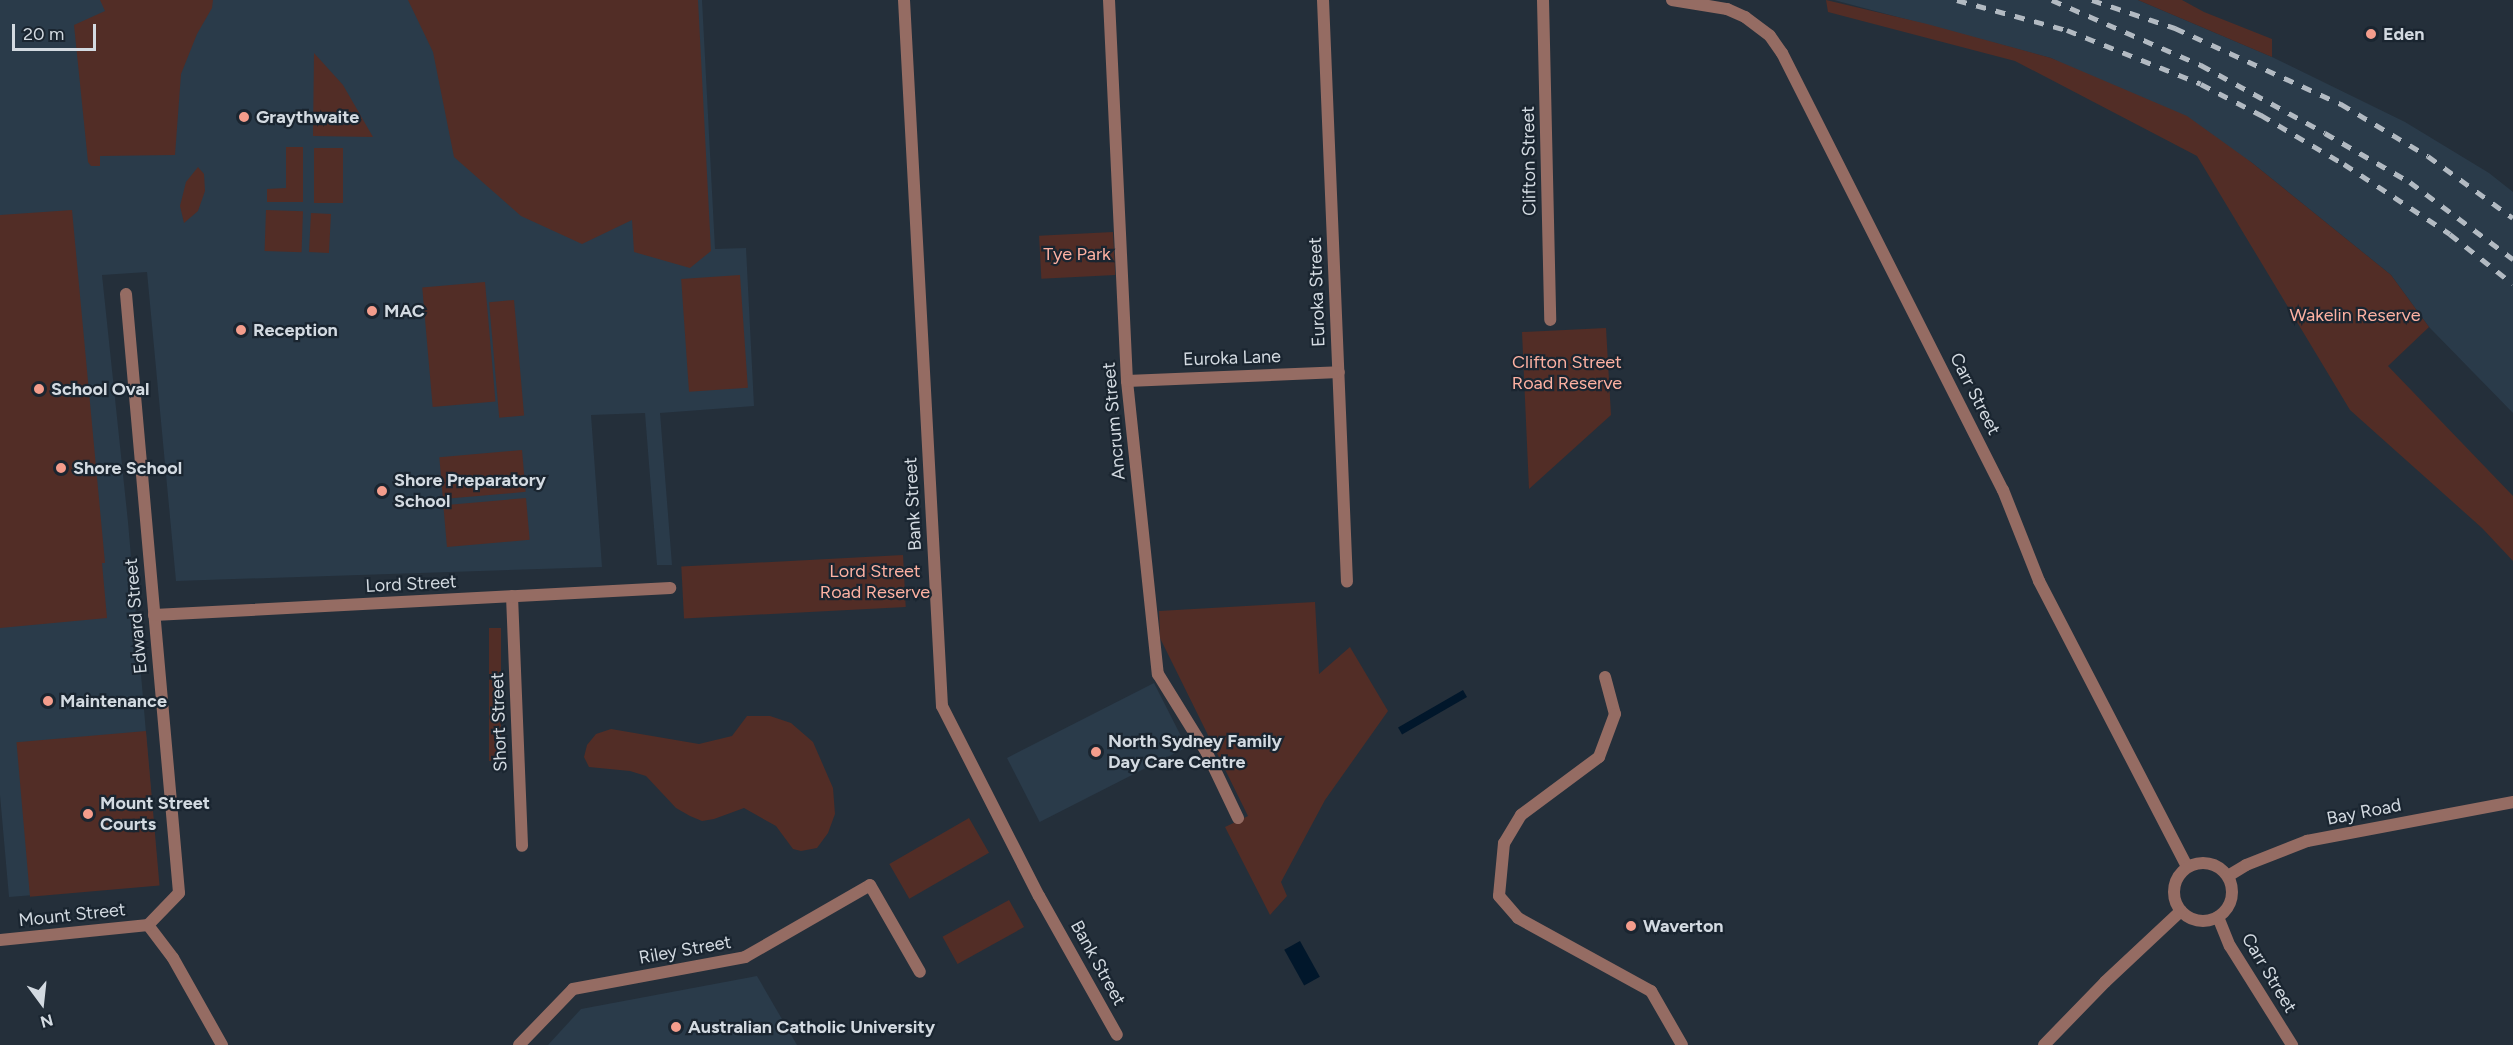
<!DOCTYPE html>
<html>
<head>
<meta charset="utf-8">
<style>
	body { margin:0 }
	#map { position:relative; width:2513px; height:1045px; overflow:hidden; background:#242f3a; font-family:Figtree,sans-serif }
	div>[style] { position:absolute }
	.built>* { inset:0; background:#2a3b4a; transform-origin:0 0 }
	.green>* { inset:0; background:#522d26; transform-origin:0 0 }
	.water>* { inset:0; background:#01172b; transform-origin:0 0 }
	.minor>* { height:12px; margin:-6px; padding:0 6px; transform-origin:6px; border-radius:6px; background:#956c63 }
	.tertiary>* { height:12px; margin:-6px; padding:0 6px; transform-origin:6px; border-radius:6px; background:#956c63 }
	.tertiary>.ring { margin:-6px; padding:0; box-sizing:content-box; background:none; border:12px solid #956c63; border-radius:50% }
	.rail>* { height:4.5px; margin-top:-2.25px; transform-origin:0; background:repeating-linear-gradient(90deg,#b2bac2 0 10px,transparent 0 20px) }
	.dots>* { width:16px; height:16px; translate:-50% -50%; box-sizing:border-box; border:3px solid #1a2530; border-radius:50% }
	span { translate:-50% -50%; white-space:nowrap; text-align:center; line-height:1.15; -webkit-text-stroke:4.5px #1a2530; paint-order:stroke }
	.poi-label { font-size:18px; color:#d3dae1; font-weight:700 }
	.left { translate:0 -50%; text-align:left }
	.street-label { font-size:18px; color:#d3dae1 }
	.park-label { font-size:18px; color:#fdb1a2 }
	.north { position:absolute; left:12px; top:973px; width:60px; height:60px; -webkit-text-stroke:4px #1a2530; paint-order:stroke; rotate:165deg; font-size:16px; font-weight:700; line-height:24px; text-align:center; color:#d3dae1 }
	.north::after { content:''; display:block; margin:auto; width:21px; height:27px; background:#d3dae1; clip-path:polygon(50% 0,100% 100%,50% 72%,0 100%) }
	.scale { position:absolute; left:12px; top:24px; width:84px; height:27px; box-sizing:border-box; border:3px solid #d3dae1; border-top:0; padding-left:8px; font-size:18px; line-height:21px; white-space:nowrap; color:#d3dae1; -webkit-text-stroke:4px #1a2530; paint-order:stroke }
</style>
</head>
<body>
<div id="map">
	<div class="built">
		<i style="clip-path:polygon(0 0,702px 0,715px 249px,746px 248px,754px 406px,660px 413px,672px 565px,657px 565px,645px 413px,591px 415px,602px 567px,176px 581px,147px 272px,102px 275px,128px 522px,159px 885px,9px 897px,0 795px)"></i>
		<i style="clip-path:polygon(1834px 0,2138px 0,2272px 57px,2405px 122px,2489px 173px,2513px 192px,2513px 413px,2429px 327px,2391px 275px,2251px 162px,2051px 58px)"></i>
		<i style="left:1154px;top:683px;width:72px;height:165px;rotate:63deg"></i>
		<i style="clip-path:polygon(757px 976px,797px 1045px,548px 1045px,581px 1009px)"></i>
	</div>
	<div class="green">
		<i style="clip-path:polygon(100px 0,213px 0,212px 8px,197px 34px,181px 74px,175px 155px,100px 156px,100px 166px,91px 166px,88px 162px,74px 25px,105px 11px)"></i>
		<i style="clip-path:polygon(408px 0,698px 0,711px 251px,690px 268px,634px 252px,632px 220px,582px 244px,521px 216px,454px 157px,433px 52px)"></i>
		<i style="clip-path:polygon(1826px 0,1927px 24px,2051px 58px,2187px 116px,2251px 162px,2391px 275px,2429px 327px,2388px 366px,2513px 496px,2513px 561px,2482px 528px,2350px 410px,2197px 156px,2015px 61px,1828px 12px)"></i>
		<i style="clip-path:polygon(2138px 0,2182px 0,2204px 12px,2272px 39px,2272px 57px)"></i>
		<i style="clip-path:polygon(314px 53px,343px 85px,373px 137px,313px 136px)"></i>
		<i style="clip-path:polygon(286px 147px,303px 147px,303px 202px,267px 202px,267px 189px,286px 188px)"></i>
		<i style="left:314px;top:148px;width:29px;height:55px"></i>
		<i style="clip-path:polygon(198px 167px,204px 174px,205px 191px,198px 211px,184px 223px,180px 206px,186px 182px)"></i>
		<i style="clip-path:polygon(72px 210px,105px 563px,102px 563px,107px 618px,0 628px,0 215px)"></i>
		<i style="left:266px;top:210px;width:37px;height:41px;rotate:2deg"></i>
		<i style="left:311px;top:213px;width:20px;height:39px;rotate:3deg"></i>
		<i style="left:1113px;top:232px;width:43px;height:74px;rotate:87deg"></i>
		<i style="left:740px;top:275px;width:113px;height:59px;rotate:86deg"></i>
		<i style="left:485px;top:282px;width:120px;height:63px;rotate:85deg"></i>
		<i style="left:514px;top:300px;width:116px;height:25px;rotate:85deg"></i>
		<i style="clip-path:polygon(1606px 328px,1611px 415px,1529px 489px,1522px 332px)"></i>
		<i style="left:522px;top:450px;width:42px;height:83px;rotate:85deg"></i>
		<i style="left:526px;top:498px;width:42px;height:83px;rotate:85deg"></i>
		<i style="left:903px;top:555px;width:52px;height:222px;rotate:87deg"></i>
		<i style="clip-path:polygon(1315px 602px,1319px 674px,1350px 647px,1388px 711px,1325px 800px,1281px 882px,1287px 896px,1270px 915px,1225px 827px,1248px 816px,1160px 638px,1159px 611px)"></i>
		<i style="left:489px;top:628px;width:12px;height:133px"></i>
		<i style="clip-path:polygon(747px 716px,770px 716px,791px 723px,813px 742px,833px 788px,835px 814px,828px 833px,817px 848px,801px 851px,793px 849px,776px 826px,744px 808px,714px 819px,702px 821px,690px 816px,676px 808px,646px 776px,630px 771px,589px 767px,584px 757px,587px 745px,596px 734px,611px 729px,699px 744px,732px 736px)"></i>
		<i style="left:146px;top:731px;width:155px;height:130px;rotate:85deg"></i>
		<i style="left:969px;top:818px;width:40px;height:92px;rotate:60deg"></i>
		<i style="left:1009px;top:900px;width:31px;height:76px;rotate:61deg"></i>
	</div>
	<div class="water">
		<i style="left:1463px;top:690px;width:8px;height:75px;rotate:60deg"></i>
		<i style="left:1300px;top:941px;width:41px;height:18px;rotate:61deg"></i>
	</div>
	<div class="minor">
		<i style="left:904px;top:0;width:707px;rotate:86.92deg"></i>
		<i style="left:942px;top:706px;width:213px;rotate:63deg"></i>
		<i style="left:1039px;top:896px;width:159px;rotate:60.7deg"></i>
		<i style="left:1109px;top:0;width:381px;rotate:87.3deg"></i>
		<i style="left:1127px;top:381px;width:295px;rotate:84deg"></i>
		<i style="left:1158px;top:674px;width:93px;rotate:58.2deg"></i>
		<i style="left:1207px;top:753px;width:72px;rotate:64.5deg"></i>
		<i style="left:1323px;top:0;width:582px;rotate:87.64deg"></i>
		<i style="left:1543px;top:0;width:320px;rotate:88.7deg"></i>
		<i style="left:1672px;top:0;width:56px;rotate:9.3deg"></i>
		<i style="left:1727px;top:9px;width:20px;rotate:24deg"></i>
		<i style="left:1745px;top:17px;width:31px;rotate:37deg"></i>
		<i style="left:1770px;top:36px;width:21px;rotate:55deg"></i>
		<i style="left:1782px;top:53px;width:490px;rotate:63.2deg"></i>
		<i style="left:2003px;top:490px;width:98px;rotate:68.4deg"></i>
		<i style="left:2039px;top:581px;width:322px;rotate:62.6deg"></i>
		<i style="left:126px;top:294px;width:601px;rotate:84.94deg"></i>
		<i style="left:179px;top:893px;width:45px;rotate:134.1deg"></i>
		<i style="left:1127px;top:381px;width:212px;rotate:-2.4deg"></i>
		<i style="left:512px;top:596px;width:250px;rotate:87.7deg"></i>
		<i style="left:154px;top:615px;width:517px;rotate:-3deg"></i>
		<i style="left:1605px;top:677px;width:38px;rotate:75deg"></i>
		<i style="left:1615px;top:714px;width:46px;rotate:110.4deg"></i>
		<i style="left:1599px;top:757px;width:97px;rotate:143.4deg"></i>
		<i style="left:1521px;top:815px;width:33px;rotate:121deg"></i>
		<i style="left:1504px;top:843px;width:53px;rotate:95.4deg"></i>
		<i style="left:1499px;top:896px;width:29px;rotate:49deg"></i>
		<i style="left:1518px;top:918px;width:152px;rotate:28.8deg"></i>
		<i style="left:1651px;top:991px;width:62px;rotate:60.1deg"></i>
		<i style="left:2218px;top:917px;width:31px;rotate:68deg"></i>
		<i style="left:2230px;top:946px;width:117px;rotate:57.9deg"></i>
		<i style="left:148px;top:925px;width:41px;rotate:52.9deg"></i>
		<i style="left:173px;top:958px;width:100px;rotate:60.6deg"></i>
		<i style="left:0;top:940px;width:149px;rotate:-5.8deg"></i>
		<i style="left:519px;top:1045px;width:78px;rotate:-46deg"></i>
		<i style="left:573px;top:989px;width:175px;rotate:-10.5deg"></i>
		<i style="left:745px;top:957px;width:144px;rotate:-29.9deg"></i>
		<i style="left:870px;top:885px;width:100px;rotate:60.1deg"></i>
	</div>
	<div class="tertiary">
		<i class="ring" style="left:2174px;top:863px;width:46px;height:46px"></i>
		<i style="left:2228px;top:876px;width:21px;rotate:-31deg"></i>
		<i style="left:2246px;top:865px;width:66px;rotate:-21.5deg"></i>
		<i style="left:2307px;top:841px;width:210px;rotate:-10.7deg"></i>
		<i style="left:2044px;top:1045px;width:88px;rotate:-45.9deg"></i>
		<i style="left:2105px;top:982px;width:104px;rotate:-43.1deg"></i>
	</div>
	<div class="rail">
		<i style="left:1957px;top:0;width:114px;rotate:15.3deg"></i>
		<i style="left:2067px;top:30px;width:144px;rotate:21.9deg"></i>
		<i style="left:2201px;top:84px;width:68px;rotate:27.3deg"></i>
		<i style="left:2261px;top:115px;width:96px;rotate:30.6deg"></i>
		<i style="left:2344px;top:164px;width:127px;rotate:33.4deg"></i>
		<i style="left:2450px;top:234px;width:80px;rotate:38.4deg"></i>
		<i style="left:2052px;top:0;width:163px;rotate:23.6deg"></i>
		<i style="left:2201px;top:65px;width:141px;rotate:28.7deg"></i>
		<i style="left:2325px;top:133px;width:98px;rotate:30deg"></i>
		<i style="left:2410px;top:182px;width:129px;rotate:36.8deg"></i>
		<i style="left:2092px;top:0;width:88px;rotate:18.6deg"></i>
		<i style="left:2175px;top:28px;width:183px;rotate:24.6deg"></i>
		<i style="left:2341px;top:104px;width:101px;rotate:30.9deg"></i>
		<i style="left:2428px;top:156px;width:105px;rotate:36.1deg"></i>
	</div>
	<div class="dots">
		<i style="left:2371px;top:34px;background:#f49d8c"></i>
		<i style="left:244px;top:117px;background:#f49d8c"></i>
		<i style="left:372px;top:311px;background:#f49d8c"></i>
		<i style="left:241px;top:330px;background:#f49d8c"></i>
		<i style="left:39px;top:389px;background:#f49d8c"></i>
		<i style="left:61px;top:468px;background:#f49d8c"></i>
		<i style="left:382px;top:491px;background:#f49d8c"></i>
		<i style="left:48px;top:701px;background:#f49d8c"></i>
		<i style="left:1096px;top:752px;background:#f49d8c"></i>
		<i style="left:88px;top:814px;background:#f49d8c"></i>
		<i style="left:1631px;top:926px;background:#f49d8c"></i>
		<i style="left:676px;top:1027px;background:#f49d8c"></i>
	</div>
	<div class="poi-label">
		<span class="left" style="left:2383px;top:34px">Eden</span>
		<span class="left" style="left:256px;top:117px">Graythwaite</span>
		<span class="left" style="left:384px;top:311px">MAC</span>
		<span class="left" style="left:253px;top:330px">Reception</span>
		<span class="left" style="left:51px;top:389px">School Oval</span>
		<span class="left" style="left:73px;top:468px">Shore School</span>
		<span class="left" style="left:394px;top:491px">Shore Preparatory<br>School</span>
		<span class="left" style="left:60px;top:701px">Maintenance</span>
		<span class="left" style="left:1108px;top:752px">North Sydney Family<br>Day Care Centre</span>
		<span class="left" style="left:100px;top:814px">Mount Street<br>Courts</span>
		<span class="left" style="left:1643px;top:926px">Waverton</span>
		<span class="left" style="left:688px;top:1027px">Australian Catholic University</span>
	</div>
	<div class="street-label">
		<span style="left:1529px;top:161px;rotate:-91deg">Clifton Street</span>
		<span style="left:1317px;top:292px;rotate:-92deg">Euroka Street</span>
		<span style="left:1232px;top:358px;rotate:-2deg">Euroka Lane</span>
		<span style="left:1975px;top:394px;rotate:63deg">Carr Street</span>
		<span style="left:1114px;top:421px;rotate:-95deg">Ancrum Street</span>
		<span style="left:913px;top:504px;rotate:-93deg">Bank Street</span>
		<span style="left:411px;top:584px;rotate:-3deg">Lord Street</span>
		<span style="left:136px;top:616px;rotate:-95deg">Edward Street</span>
		<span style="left:499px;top:722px;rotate:-92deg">Short Street</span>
		<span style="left:2364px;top:812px;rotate:-11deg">Bay Road</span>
		<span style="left:72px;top:915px;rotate:-6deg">Mount Street</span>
		<span style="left:685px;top:950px;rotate:-10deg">Riley Street</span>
		<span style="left:1098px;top:963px;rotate:61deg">Bank Street</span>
		<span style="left:2269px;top:973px;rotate:59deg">Carr Street</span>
	</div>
	<div class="park-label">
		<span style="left:1077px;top:254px">Tye Park</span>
		<span style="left:2355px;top:315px">Wakelin Reserve</span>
		<span style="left:1567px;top:373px">Clifton Street<br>Road Reserve</span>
		<span style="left:875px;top:582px">Lord Street<br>Road Reserve</span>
	</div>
	<div class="north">N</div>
	<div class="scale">20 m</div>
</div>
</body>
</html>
